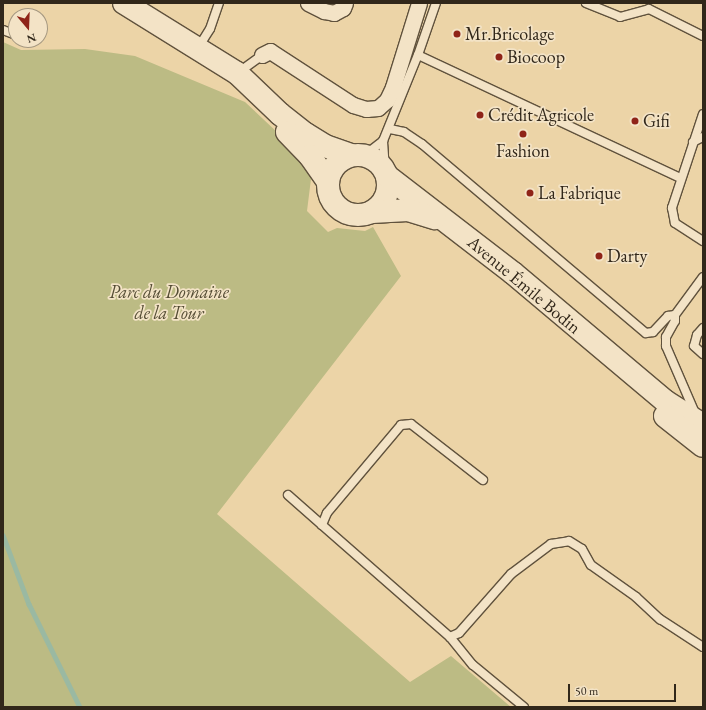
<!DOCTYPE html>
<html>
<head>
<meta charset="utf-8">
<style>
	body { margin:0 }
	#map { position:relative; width:706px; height:710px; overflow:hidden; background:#ecd4a7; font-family:"EB Garamond",serif }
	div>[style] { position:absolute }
	.green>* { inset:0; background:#bcbb84 }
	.stream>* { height:4.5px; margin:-2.25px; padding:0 2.25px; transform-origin:2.25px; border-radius:2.25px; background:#9ab9a2 }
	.roads { filter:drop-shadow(1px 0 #60523d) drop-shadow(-1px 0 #60523d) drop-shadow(0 1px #60523d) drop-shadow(0 -1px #60523d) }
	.lane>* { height:8px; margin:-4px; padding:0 4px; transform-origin:4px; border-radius:4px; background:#f3e3c6 }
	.street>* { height:15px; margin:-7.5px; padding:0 7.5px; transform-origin:7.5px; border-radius:7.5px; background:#f3e3c6 }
	.secondary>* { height:22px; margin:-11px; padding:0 11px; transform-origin:11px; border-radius:11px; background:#f3e3c6 }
	.secondary>.ring { margin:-11px; padding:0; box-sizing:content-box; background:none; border:22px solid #f3e3c6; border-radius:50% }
	.dots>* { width:11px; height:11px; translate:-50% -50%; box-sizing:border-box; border:2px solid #f3e3c6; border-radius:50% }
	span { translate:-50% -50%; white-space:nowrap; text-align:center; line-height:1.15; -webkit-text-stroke:3.5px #f3e3c6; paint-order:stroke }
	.poi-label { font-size:18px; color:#31271a }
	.left { translate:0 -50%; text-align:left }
	.street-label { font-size:18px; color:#31271a }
	.park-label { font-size:18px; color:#544c34; font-style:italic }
	.frame { position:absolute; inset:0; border:4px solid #31271a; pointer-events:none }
	.north { position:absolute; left:8px; top:8px; width:40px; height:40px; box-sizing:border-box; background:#f3e3c6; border:1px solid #a59881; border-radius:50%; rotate:161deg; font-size:11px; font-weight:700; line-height:16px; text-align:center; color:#31271a }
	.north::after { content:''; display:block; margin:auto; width:14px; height:18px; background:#8f2418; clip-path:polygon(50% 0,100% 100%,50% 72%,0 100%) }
	.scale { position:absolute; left:568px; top:684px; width:108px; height:18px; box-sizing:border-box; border:2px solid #31271a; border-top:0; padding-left:5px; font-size:12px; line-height:14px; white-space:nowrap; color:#31271a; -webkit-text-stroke:3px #f3e3c6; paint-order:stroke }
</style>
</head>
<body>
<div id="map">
	<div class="green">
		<i style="clip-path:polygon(3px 42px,21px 50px,85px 49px,135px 56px,245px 102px,295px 149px,312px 171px,307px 211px,328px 232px,337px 228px,365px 231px,373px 227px,401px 276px,217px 514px,410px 682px,451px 656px,511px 707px,3px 707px)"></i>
	</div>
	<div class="stream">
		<i style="left:3px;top:535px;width:74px;rotate:69.4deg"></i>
		<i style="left:29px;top:604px;width:115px;rotate:63.7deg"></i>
	</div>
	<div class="roads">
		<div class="lane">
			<i style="left:586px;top:3px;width:37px;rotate:22deg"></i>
			<i style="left:620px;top:17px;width:30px;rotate:-15deg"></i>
			<i style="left:649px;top:9px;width:60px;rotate:26.6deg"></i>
			<i style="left:3px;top:30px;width:14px;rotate:21deg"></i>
			<i style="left:198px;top:48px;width:22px;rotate:-58deg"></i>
			<i style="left:210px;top:29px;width:28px;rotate:-71deg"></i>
			<i style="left:418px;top:55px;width:290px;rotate:25.1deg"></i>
			<i style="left:239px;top:72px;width:29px;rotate:-36deg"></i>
			<i style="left:703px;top:114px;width:99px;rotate:108.3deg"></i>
			<i style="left:672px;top:208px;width:15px;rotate:79deg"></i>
			<i style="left:675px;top:223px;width:33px;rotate:33deg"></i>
			<i style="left:390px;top:129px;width:14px;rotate:12deg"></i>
			<i style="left:404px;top:132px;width:22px;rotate:34deg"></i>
			<i style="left:422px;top:144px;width:293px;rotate:40.2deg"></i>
			<i style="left:646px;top:333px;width:7px;rotate:-8deg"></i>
			<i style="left:653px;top:332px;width:22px;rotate:-47deg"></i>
			<i style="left:668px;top:316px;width:7px;rotate:-8deg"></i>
			<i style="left:693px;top:142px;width:11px;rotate:-27deg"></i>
			<i style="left:365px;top:155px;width:23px;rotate:-38deg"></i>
			<i style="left:385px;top:170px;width:29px;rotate:-94deg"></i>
			<i style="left:383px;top:141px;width:93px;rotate:-67.9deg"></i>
			<i style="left:418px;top:55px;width:55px;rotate:-70.9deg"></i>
			<i style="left:703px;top:328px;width:9px;rotate:131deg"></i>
			<i style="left:697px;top:335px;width:11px;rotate:105deg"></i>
			<i style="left:694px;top:346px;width:12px;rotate:42deg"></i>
			<i style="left:695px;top:413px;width:73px;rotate:-113.4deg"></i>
			<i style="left:666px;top:346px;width:9px;rotate:-90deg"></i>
			<i style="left:666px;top:337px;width:18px;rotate:-61deg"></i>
			<i style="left:675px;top:321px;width:6px;rotate:-90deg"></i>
			<i style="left:675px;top:315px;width:47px;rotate:-53.6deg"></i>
			<i style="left:483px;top:480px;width:91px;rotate:-142.1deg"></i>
			<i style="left:411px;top:424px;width:10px;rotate:174deg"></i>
			<i style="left:401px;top:425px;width:115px;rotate:130.1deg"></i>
			<i style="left:327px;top:513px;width:13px;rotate:113deg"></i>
			<i style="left:322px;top:525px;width:170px;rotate:41.2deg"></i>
			<i style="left:450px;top:637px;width:36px;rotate:51deg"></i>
			<i style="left:473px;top:665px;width:66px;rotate:39.5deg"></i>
			<i style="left:288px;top:495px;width:45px;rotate:41.4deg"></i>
			<i style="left:450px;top:637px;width:10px;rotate:-24deg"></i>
			<i style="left:459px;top:633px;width:79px;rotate:-48.6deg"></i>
			<i style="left:511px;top:574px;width:50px;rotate:-36.9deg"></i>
			<i style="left:551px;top:544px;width:18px;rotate:-9deg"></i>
			<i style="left:569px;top:541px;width:15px;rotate:32deg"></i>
			<i style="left:582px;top:549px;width:18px;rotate:61deg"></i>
			<i style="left:591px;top:565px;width:55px;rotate:35.4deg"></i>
			<i style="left:636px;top:597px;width:33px;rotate:43deg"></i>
			<i style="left:660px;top:619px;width:51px;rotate:33.1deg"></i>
		</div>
		<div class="street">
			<i style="left:308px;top:3px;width:18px;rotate:27deg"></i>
			<i style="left:324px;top:11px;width:10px;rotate:11deg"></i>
			<i style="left:334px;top:13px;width:10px;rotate:-29deg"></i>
			<i style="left:343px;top:8px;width:5px;rotate:-68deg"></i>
			<i style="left:262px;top:55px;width:9px;rotate:-27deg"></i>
			<i style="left:270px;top:51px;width:99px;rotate:33deg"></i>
			<i style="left:353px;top:105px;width:14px;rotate:17deg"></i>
			<i style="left:366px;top:109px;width:12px;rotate:-5deg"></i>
			<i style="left:378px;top:108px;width:12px;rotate:-42deg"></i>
			<i style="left:387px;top:100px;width:14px;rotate:-65deg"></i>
			<i style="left:393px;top:87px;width:88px;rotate:-72.8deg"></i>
		</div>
		<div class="secondary">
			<i style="left:124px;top:3px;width:133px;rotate:31.8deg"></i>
			<i style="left:237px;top:73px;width:59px;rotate:43.6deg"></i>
			<i style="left:280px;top:114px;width:33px;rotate:38deg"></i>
			<i style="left:306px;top:134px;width:22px;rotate:32deg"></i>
			<i style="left:325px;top:146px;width:28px;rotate:19deg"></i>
			<i style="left:287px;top:132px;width:33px;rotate:46deg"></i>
			<i style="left:310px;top:156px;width:29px;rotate:55deg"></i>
			<i class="ring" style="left:328px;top:155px;width:38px;height:38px"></i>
			<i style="left:387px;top:176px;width:159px;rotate:37.6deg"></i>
			<i style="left:513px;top:273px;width:199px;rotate:40.1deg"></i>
			<i style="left:665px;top:401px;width:45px;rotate:32.3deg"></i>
			<i style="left:372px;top:212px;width:36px;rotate:-3deg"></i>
			<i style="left:408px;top:210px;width:28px;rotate:17deg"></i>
			<i style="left:665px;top:416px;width:48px;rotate:38.3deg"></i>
		</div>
	</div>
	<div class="dots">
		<i style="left:457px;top:34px;background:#8f2418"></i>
		<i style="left:499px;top:57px;background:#8f2418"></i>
		<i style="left:480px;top:115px;background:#8f2418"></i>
		<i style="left:635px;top:121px;background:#8f2418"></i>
		<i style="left:523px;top:134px;background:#8f2418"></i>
		<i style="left:530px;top:193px;background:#8f2418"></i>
		<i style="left:599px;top:256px;background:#8f2418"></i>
	</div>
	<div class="poi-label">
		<span class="left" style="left:465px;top:34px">Mr.Bricolage</span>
		<span class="left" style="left:507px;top:57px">Biocoop</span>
		<span class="left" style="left:488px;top:115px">Crédit Agricole</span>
		<span class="left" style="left:643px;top:121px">Gifi</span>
		<span style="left:523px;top:151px">Fashion</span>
		<span class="left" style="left:538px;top:193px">La Fabrique</span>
		<span class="left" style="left:607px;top:256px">Darty</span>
	</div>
	<div class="street-label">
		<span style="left:524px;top:285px;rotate:40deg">Avenue Émile Bodin</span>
	</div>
	<div class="park-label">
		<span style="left:169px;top:303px">Parc du Domaine<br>de la Tour</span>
	</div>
	<div class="frame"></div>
	<div class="north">N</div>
	<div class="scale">50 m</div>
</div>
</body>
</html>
